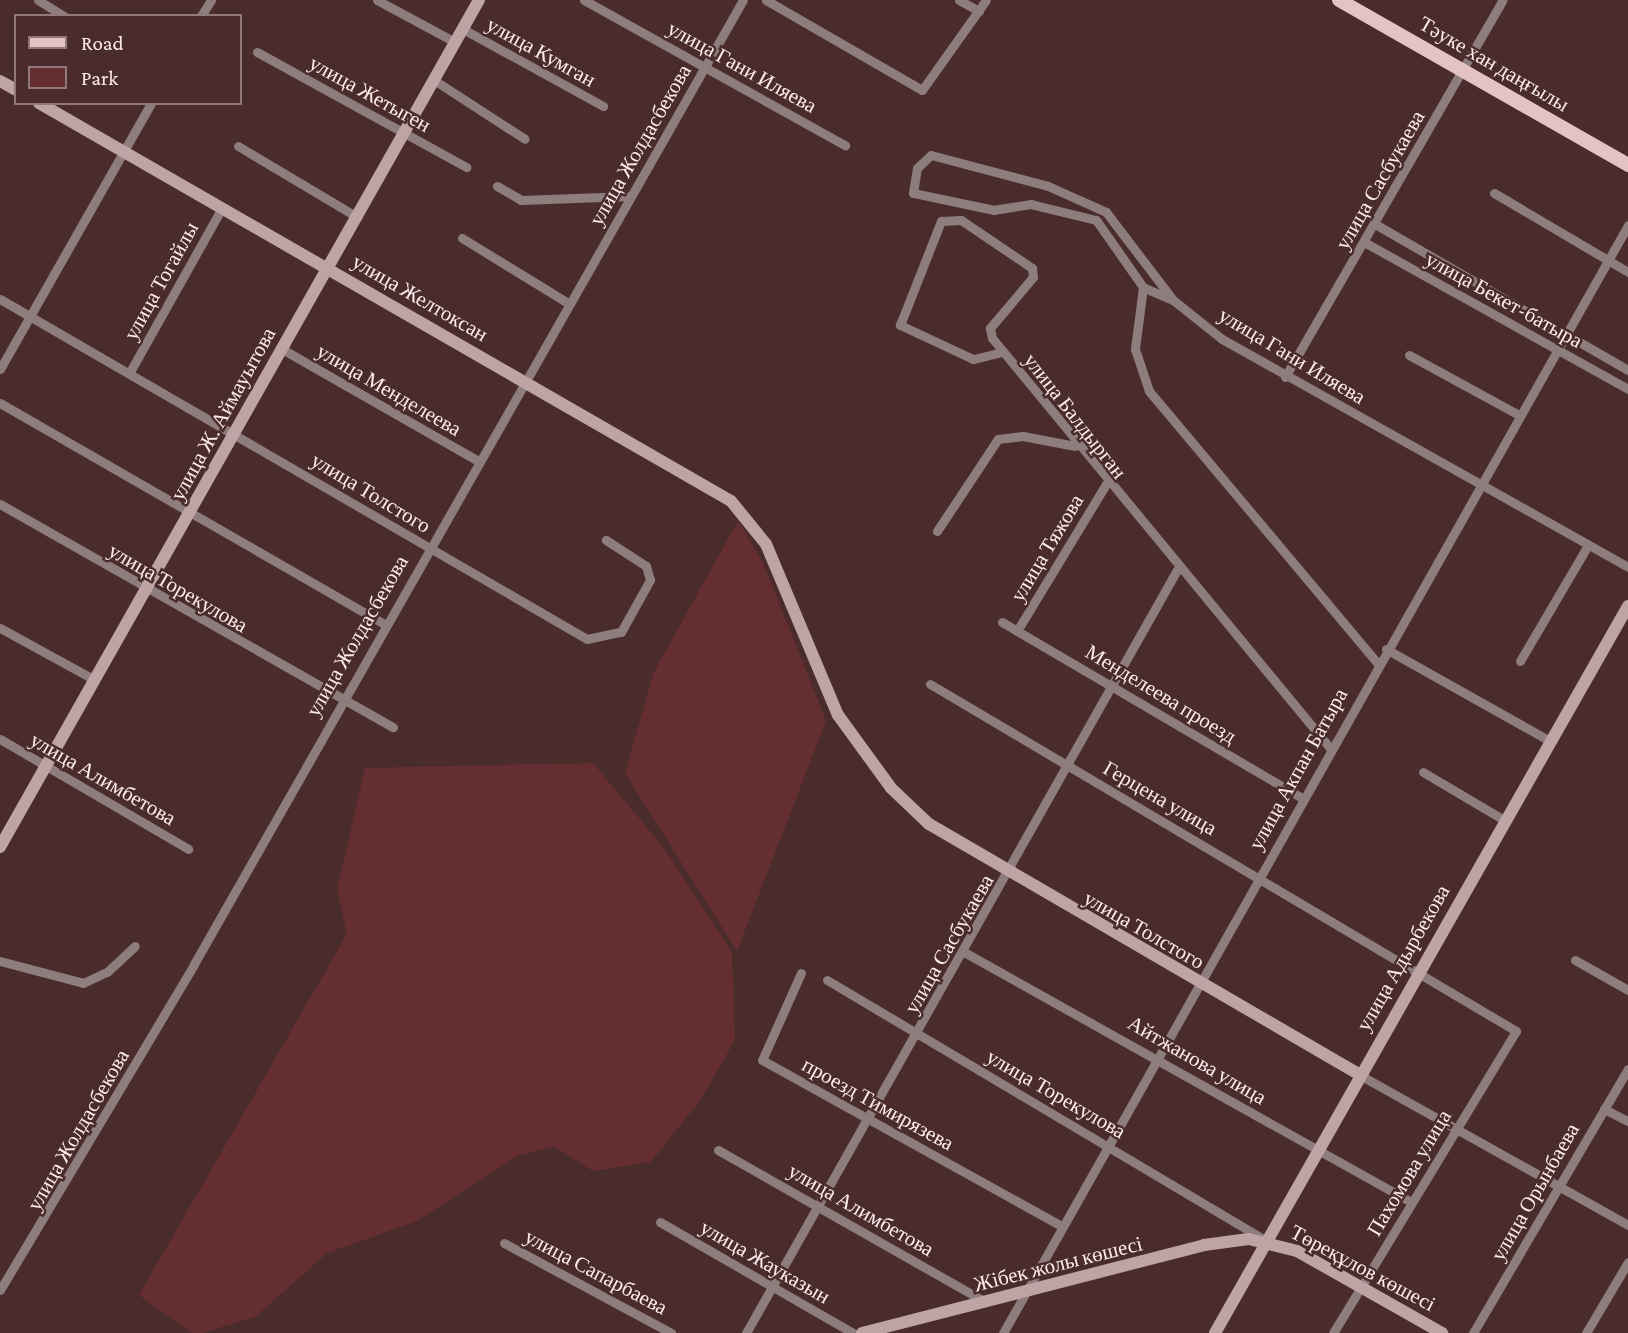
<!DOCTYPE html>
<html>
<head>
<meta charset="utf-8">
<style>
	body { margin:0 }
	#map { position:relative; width:1628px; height:1333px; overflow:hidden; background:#4b2c2d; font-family:"Crimson Pro",serif }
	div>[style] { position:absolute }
	.green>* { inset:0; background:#652e30 }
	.street>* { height:9px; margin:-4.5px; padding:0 4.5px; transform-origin:4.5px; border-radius:4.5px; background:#8d7d7d }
	.secondary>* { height:12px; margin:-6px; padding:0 6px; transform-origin:6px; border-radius:6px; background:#bea4a4 }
	.primary>* { height:14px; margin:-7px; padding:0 7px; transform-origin:7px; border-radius:7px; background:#e4c3c2 }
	span { translate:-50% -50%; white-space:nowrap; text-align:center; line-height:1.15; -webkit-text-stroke:5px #4b2c2d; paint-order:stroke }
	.street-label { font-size:21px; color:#fcecec }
	.legend { position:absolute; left:14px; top:14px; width:228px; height:91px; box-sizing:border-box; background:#4b2c2d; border:2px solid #927979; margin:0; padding:9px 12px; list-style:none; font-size:21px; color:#fcecec }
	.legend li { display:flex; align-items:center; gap:14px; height:35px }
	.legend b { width:35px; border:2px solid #927979 }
</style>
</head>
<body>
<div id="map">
	<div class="green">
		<i style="clip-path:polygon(738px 521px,763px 563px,826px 721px,737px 951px,625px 773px,654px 672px)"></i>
		<i style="clip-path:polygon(593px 763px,664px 848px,732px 952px,735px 1040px,699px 1102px,651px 1162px,593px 1171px,554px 1146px,517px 1156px,417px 1221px,327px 1253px,255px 1317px,202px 1333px,192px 1333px,139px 1295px,347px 934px,337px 890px,365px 768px)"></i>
	</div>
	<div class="street">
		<i style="left:38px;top:0;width:31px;rotate:32deg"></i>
		<i style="left:377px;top:0;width:89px;rotate:28.3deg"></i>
		<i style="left:584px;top:0;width:299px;rotate:29.1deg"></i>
		<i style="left:766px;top:0;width:180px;rotate:30deg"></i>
		<i style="left:922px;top:90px;width:110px;rotate:-54.6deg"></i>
		<i style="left:959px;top:0;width:23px;rotate:29deg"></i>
		<i style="left:201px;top:16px;width:19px;rotate:-58deg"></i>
		<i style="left:463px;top:29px;width:160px;rotate:28.8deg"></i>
		<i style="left:257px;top:52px;width:239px;rotate:28.8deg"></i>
		<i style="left:434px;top:80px;width:108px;rotate:33deg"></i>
		<i style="left:238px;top:146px;width:139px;rotate:30.8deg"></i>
		<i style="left:497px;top:186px;width:28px;rotate:30deg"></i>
		<i style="left:521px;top:200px;width:109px;rotate:-2.1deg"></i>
		<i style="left:1494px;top:193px;width:156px;rotate:30.5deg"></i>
		<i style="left:1375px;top:224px;width:292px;rotate:30deg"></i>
		<i style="left:462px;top:238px;width:124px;rotate:31.5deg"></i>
		<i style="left:1364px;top:242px;width:302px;rotate:29.1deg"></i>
		<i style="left:1143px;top:287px;width:63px;rotate:97.4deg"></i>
		<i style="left:1135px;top:349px;width:44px;rotate:71.6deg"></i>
		<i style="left:1149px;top:391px;width:356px;rotate:50deg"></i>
		<i style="left:0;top:299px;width:678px;rotate:30.08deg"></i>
		<i style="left:587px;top:639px;width:35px;rotate:-12deg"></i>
		<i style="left:621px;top:632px;width:60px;rotate:-60.9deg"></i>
		<i style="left:650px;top:580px;width:15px;rotate:-106deg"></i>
		<i style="left:646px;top:566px;width:48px;rotate:-147deg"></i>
		<i style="left:1173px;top:300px;width:33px;rotate:-157deg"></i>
		<i style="left:1143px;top:287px;width:82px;rotate:-125deg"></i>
		<i style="left:1096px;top:220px;width:67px;rotate:-166.2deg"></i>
		<i style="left:1031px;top:204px;width:37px;rotate:171deg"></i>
		<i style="left:994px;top:210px;width:83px;rotate:-168.1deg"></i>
		<i style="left:913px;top:193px;width:25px;rotate:-81deg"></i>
		<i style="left:917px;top:168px;width:19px;rotate:-43deg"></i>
		<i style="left:931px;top:155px;width:121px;rotate:14.8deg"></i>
		<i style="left:1048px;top:186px;width:64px;rotate:24.1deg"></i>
		<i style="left:1106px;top:212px;width:111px;rotate:52.7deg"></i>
		<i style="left:1173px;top:300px;width:63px;rotate:38.5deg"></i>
		<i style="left:1222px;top:339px;width:466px;rotate:29.3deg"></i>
		<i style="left:282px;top:349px;width:226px;rotate:29.7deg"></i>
		<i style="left:1002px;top:352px;width:30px;rotate:166deg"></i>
		<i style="left:973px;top:359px;width:81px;rotate:-155deg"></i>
		<i style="left:900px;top:325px;width:112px;rotate:-68.5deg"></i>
		<i style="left:941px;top:221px;width:20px;rotate:-3deg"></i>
		<i style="left:961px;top:220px;width:86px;rotate:34.1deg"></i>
		<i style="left:1032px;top:268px;width:9px;rotate:84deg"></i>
		<i style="left:1033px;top:277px;width:67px;rotate:130.1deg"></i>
		<i style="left:990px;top:328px;width:10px;rotate:79deg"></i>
		<i style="left:992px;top:338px;width:531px;rotate:50.5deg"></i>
		<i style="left:1409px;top:355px;width:125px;rotate:28.6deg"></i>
		<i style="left:0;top:369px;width:306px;rotate:-60.4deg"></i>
		<i style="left:131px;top:370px;width:186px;rotate:-60.7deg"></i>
		<i style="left:1285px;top:377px;width:435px;rotate:-60deg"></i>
		<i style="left:0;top:403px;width:442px;rotate:29.9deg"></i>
		<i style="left:0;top:504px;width:452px;rotate:29.6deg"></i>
		<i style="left:937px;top:531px;width:110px;rotate:-56.5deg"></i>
		<i style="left:998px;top:439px;width:25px;rotate:-7deg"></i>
		<i style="left:1023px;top:436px;width:53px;rotate:10.9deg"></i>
		<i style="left:1002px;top:622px;width:348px;rotate:30.4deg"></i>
		<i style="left:0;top:628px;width:108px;rotate:28.7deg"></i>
		<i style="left:1017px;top:631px;width:172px;rotate:-58.8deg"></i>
		<i style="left:1386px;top:649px;width:188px;rotate:29.3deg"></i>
		<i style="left:1520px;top:661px;width:134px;rotate:-59.6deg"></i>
		<i style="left:930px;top:684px;width:681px;rotate:30.63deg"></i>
		<i style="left:1516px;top:1031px;width:353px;rotate:121.2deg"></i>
		<i style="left:0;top:739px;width:218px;rotate:30.3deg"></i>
		<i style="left:1423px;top:772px;width:94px;rotate:30.7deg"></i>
		<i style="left:964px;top:952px;width:512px;rotate:29.22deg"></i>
		<i style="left:1575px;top:960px;width:61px;rotate:29.5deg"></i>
		<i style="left:0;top:961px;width:86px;rotate:14.8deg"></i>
		<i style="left:83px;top:983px;width:26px;rotate:-25deg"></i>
		<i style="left:107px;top:972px;width:38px;rotate:-43deg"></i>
		<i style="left:801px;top:973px;width:95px;rotate:114.1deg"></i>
		<i style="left:762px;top:1060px;width:343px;rotate:29deg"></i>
		<i style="left:827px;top:980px;width:509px;rotate:30.69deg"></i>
		<i style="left:1358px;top:1074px;width:309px;rotate:29.2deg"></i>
		<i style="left:1604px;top:1109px;width:27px;rotate:27deg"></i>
		<i style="left:718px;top:1150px;width:308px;rotate:29.6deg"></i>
		<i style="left:660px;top:1222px;width:223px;rotate:29.9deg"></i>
		<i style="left:504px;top:1243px;width:190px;rotate:28.3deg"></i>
		<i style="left:0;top:1290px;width:379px;rotate:-59.2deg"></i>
		<i style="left:194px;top:964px;width:1109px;rotate:-60.34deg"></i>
		<i style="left:746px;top:1333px;width:876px;rotate:-60.54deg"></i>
		<i style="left:1003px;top:1333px;width:1272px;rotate:-60.57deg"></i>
		<i style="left:1473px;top:1333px;width:306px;rotate:-59.6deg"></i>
		<i style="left:1586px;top:1333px;width:82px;rotate:-59.4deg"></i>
	</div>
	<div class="secondary">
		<i style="left:0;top:81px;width:18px;rotate:29deg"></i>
		<i style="left:39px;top:103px;width:798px;rotate:29.91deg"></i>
		<i style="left:731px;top:501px;width:55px;rotate:50.9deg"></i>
		<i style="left:766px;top:544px;width:186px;rotate:67.2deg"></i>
		<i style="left:838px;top:715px;width:90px;rotate:54deg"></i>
		<i style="left:891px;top:788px;width:52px;rotate:43.5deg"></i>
		<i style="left:929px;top:824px;width:497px;rotate:30.2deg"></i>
		<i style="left:0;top:847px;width:973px;rotate:-60.51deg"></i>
		<i style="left:862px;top:1333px;width:353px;rotate:-14.4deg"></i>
		<i style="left:1204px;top:1245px;width:45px;rotate:-7.6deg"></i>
		<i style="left:1249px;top:1239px;width:49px;rotate:14deg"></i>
		<i style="left:1297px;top:1251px;width:167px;rotate:29.5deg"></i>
		<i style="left:1215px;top:1333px;width:836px;rotate:-60.4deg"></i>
	</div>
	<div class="primary">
		<i style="left:1339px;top:0;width:333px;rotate:29.7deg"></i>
	</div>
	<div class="street-label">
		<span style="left:541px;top:52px;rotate:29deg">улица Кумган</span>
		<span style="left:1494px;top:64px;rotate:30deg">Тәуке хан даңғылы</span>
		<span style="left:742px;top:67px;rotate:29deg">улица Гани Иляева</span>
		<span style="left:370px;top:94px;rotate:29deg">улица Жетыген</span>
		<span style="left:640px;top:145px;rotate:-60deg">улица Жолдасбекова</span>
		<span style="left:1380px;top:180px;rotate:-60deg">улица Сасбукаева</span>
		<span style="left:161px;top:281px;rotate:-61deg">улица Тогайлы</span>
		<span style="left:420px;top:298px;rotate:30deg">улица Желтоксан</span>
		<span style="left:1504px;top:300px;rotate:29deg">улица Бекет-батыра</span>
		<span style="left:1292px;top:356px;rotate:31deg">улица Гани Иляева</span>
		<span style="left:389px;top:390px;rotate:30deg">улица Менделеева</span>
		<span style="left:223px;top:414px;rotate:-61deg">улица Ж. Аймауытова</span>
		<span style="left:1075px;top:416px;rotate:52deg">улица Балдырган</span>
		<span style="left:371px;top:493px;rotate:31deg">улица Толстого</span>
		<span style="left:1047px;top:548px;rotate:-59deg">улица Тяжова</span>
		<span style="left:178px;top:588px;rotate:30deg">улица Торекулова</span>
		<span style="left:357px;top:636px;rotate:-60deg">улица Жолдасбекова</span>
		<span style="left:1161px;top:694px;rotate:31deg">Менделеева проезд</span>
		<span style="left:1298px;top:769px;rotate:-61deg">улица Акпан Батыра</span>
		<span style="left:103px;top:779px;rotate:30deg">улица Алимбетова</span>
		<span style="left:1160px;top:798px;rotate:30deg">Герцена улица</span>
		<span style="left:1144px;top:930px;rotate:30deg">улица Толстого</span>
		<span style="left:949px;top:944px;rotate:-60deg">улица Сасбукаева</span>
		<span style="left:1403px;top:958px;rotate:-60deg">улица Адырбекова</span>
		<span style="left:1197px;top:1060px;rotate:30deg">Айтжанова улица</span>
		<span style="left:1056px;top:1094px;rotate:30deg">улица Торекулова</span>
		<span style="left:878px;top:1104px;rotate:29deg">проезд Тимирязева</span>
		<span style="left:78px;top:1130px;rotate:-60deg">улица Жолдасбекова</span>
		<span style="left:1409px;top:1173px;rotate:-59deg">Пахомова улица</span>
		<span style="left:1535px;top:1192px;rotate:-60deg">улица Орынбаева</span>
		<span style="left:861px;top:1210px;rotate:30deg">улица Алимбетова</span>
		<span style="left:765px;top:1262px;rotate:30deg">улица Жауказын</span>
		<span style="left:1058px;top:1264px;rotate:-14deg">Жібек жолы көшесі</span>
		<span style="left:1363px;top:1268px;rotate:28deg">Төреқұлов көшесі</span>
		<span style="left:596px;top:1272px;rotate:28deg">улица Сапарбаева</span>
	</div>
	<ul class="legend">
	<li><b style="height:9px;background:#e4c3c2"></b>Road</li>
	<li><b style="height:19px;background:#652e30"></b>Park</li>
	</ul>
</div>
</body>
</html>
